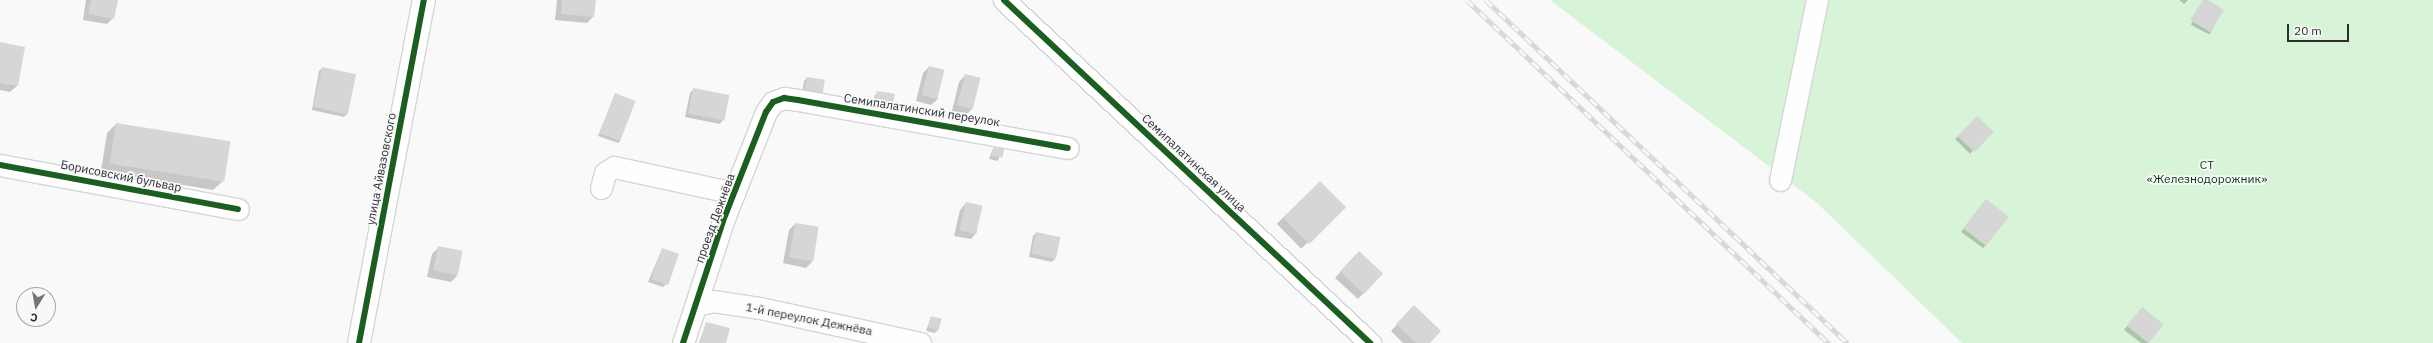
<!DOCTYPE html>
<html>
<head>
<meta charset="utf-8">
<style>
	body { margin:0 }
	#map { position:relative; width:2433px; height:343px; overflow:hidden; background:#f9f9f9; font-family:"IBM Plex Sans",sans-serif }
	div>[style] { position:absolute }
	.green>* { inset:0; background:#d8f4d8 }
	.shadow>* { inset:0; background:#0003; transform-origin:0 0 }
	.building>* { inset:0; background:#d6d6d6; transform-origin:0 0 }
	.roads { filter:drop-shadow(1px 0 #d5d5d5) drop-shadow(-1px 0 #d5d5d5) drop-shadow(0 1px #d5d5d5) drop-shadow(0 -1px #d5d5d5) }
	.minor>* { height:21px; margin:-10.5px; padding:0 10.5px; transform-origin:10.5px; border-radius:10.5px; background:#fefefe }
	.tertiary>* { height:22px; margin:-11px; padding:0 11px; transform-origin:11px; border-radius:11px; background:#fefefe }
	.rail>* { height:4.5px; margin-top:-2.25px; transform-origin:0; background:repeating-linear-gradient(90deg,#f8f8fa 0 9px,#d6d6d6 0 18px); box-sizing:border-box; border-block:1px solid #d6d6d6 }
	.cycleway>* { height:6px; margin:-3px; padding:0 3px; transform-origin:3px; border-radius:3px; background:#1b5e20 }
	span { translate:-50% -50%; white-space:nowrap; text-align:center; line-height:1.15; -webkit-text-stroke:3.5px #f8f8fa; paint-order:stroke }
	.street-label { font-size:12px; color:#2e2e2f }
	.park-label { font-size:12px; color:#023909 }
	.north { position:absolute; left:16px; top:287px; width:40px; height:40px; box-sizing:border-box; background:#f8f8fa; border:1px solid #a7a7a9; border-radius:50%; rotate:191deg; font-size:11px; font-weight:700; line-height:16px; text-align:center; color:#2e2e2f }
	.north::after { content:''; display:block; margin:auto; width:14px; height:18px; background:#757576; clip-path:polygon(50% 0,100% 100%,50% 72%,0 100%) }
	.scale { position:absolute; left:2287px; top:24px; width:62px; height:18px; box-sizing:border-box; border:2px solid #2e2e2f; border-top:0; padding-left:5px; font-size:12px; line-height:14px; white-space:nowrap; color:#2e2e2f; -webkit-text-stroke:3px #f8f8fa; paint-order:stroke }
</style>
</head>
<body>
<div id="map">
	<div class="green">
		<i style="clip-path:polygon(1550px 0,2433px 0,2433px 343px,1962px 343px,1817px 203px)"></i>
	</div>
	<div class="shadow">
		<i style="clip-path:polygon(86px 0,117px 0,113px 18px,107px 24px,83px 20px)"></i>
		<i style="clip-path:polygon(557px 0,595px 0,593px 17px,587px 23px,555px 20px)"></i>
		<i style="clip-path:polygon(2179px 0,2188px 0,2184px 4px)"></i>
		<i style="left:2204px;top:0;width:21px;height:28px;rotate:28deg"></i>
		<i style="clip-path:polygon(0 43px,17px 86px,10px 92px,0 90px)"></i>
		<i style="clip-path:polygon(929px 67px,938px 99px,931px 105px,916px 101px,923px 73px)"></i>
		<i style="clip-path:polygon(322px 68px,347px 114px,344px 117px,312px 110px,319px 71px)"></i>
		<i style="clip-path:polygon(965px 75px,972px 109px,966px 115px,952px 111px,959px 82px)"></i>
		<i style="clip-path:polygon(807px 78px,824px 81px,802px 95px,804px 81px)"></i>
		<i style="clip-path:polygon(693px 90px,723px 120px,720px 124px,685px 117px,690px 93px)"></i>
		<i style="clip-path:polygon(878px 92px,893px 95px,872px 109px,875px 95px)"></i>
		<i style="clip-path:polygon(615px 94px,621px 140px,618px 143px,598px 136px)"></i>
		<i style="left:1977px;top:117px;width:21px;height:31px;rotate:45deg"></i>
		<i style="clip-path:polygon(116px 124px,228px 143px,222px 182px,213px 190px,101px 171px,107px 133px)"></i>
		<i style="clip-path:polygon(995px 144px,1003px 146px,998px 161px,989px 159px)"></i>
		<i style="left:1320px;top:182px;width:35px;height:60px;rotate:46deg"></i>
		<i style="clip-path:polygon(966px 203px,977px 232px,971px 239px,954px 236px,960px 210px)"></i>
		<i style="clip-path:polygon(1983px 203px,1986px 245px,1983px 248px,1961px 232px)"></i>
		<i style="clip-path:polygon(795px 224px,812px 262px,806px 268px,783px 263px,789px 230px)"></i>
		<i style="clip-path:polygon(1036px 233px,1055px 259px,1052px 262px,1029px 257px,1033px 236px)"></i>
		<i style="clip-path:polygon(439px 247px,457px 276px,451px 282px,427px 277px,432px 254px)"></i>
		<i style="clip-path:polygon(662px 249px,666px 284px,663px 287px,648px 282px)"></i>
		<i style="clip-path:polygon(1353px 258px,1382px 273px,1358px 299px,1335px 278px)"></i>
		<i style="clip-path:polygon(1414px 306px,1428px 343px,1403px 343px,1391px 331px)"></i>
		<i style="clip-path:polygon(2139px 312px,2162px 325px,2148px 343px,2141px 343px,2124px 330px)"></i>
		<i style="clip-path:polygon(931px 317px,938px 330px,935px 333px,926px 331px)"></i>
		<i style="clip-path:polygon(706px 323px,725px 343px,699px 343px)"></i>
	</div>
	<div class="building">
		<i style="clip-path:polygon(91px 0,118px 0,114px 19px,88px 14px)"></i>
		<i style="clip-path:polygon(562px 0,596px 0,594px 17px,561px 14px)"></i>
		<i style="clip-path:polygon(2203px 0,2208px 0,2224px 10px,2210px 32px,2190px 20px)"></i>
		<i style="clip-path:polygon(0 42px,25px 47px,18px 86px,0 83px)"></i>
		<i style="left:929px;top:66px;width:16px;height:30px;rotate:14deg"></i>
		<i style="left:322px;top:67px;width:35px;height:41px;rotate:12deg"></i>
		<i style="left:965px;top:74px;width:16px;height:32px;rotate:14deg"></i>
		<i style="left:807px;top:77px;width:18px;height:15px;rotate:9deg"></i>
		<i style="left:693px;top:88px;width:37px;height:26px;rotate:11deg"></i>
		<i style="left:877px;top:91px;width:18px;height:15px;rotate:9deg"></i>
		<i style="left:615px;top:93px;width:22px;height:43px;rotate:21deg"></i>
		<i style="left:1977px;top:116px;width:23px;height:28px;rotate:43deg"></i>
		<i style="left:116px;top:123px;width:116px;height:41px;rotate:9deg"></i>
		<i style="left:994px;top:143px;width:11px;height:13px;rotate:10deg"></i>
		<i style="left:1320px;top:181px;width:37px;height:52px;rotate:45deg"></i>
		<i style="left:1986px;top:199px;width:29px;height:37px;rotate:38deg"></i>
		<i style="left:966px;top:202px;width:17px;height:29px;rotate:13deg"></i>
		<i style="left:795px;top:223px;width:24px;height:35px;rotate:9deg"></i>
		<i style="left:1036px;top:232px;width:25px;height:22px;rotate:12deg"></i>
		<i style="left:438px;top:246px;width:25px;height:25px;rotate:11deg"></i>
		<i style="left:662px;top:248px;width:18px;height:33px;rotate:19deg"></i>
		<i style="left:1359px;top:251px;width:33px;height:28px;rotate:43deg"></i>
		<i style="clip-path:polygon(1414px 305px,1441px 331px,1430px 343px,1416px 343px,1396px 324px)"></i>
		<i style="left:2142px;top:307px;width:28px;height:24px;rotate:39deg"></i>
		<i style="left:931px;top:316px;width:11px;height:12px;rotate:15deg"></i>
		<i style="clip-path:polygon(706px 322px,730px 328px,726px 343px,700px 343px)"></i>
	</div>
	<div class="roads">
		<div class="minor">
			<i style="left:1004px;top:0;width:502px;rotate:43.14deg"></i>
			<i style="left:0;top:165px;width:242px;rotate:10.5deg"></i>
			<i style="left:1780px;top:180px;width:184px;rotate:-78.4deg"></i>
			<i style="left:601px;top:188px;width:16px;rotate:-75deg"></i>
			<i style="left:605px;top:173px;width:11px;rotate:-34deg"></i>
			<i style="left:614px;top:167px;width:123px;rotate:12.2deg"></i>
			<i style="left:696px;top:305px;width:17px;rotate:-13deg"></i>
			<i style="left:713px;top:301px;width:48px;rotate:8.5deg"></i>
			<i style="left:760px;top:308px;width:164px;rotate:12.3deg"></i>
			<i style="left:683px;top:343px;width:128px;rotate:-71.8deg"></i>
			<i style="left:723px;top:221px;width:117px;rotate:-68.5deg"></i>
			<i style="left:766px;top:112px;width:12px;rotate:-55deg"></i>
			<i style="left:773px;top:102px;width:12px;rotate:-20deg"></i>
			<i style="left:784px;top:98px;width:14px;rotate:8deg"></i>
			<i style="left:798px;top:100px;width:274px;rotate:10.1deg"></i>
		</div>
		<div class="tertiary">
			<i style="left:359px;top:343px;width:349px;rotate:-79.3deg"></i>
		</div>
	</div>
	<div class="rail">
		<i style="left:1467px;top:0;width:499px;rotate:43.5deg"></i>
		<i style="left:1486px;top:0;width:499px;rotate:43.5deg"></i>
	</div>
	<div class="cycleway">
		<i style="left:1004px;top:0;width:502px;rotate:43.14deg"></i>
		<i style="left:0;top:165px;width:242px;rotate:10.5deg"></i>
		<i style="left:359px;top:343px;width:349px;rotate:-79.3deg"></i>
		<i style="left:683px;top:343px;width:128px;rotate:-71.8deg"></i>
		<i style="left:723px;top:221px;width:117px;rotate:-68.5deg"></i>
		<i style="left:766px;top:112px;width:12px;rotate:-55deg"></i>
		<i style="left:773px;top:102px;width:12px;rotate:-20deg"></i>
		<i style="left:784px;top:98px;width:14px;rotate:8deg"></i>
		<i style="left:798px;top:100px;width:274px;rotate:10.1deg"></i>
	</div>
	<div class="street-label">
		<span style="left:922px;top:110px;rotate:9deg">Семипалатинский переулок</span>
		<span style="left:1194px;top:163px;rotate:43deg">Семипалатинская улица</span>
		<span style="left:381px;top:169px;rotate:-79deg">улица Айвазовского</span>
		<span style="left:121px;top:176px;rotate:11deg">Борисовский бульвар</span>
		<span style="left:715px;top:218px;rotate:-70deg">проезд Дежнёва</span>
		<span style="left:809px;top:319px;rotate:11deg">1-й переулок Дежнёва</span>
	</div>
	<div class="park-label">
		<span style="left:2207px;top:172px">СТ<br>«Железнодорожник»</span>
	</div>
	<div class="north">С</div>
	<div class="scale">20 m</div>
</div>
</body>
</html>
